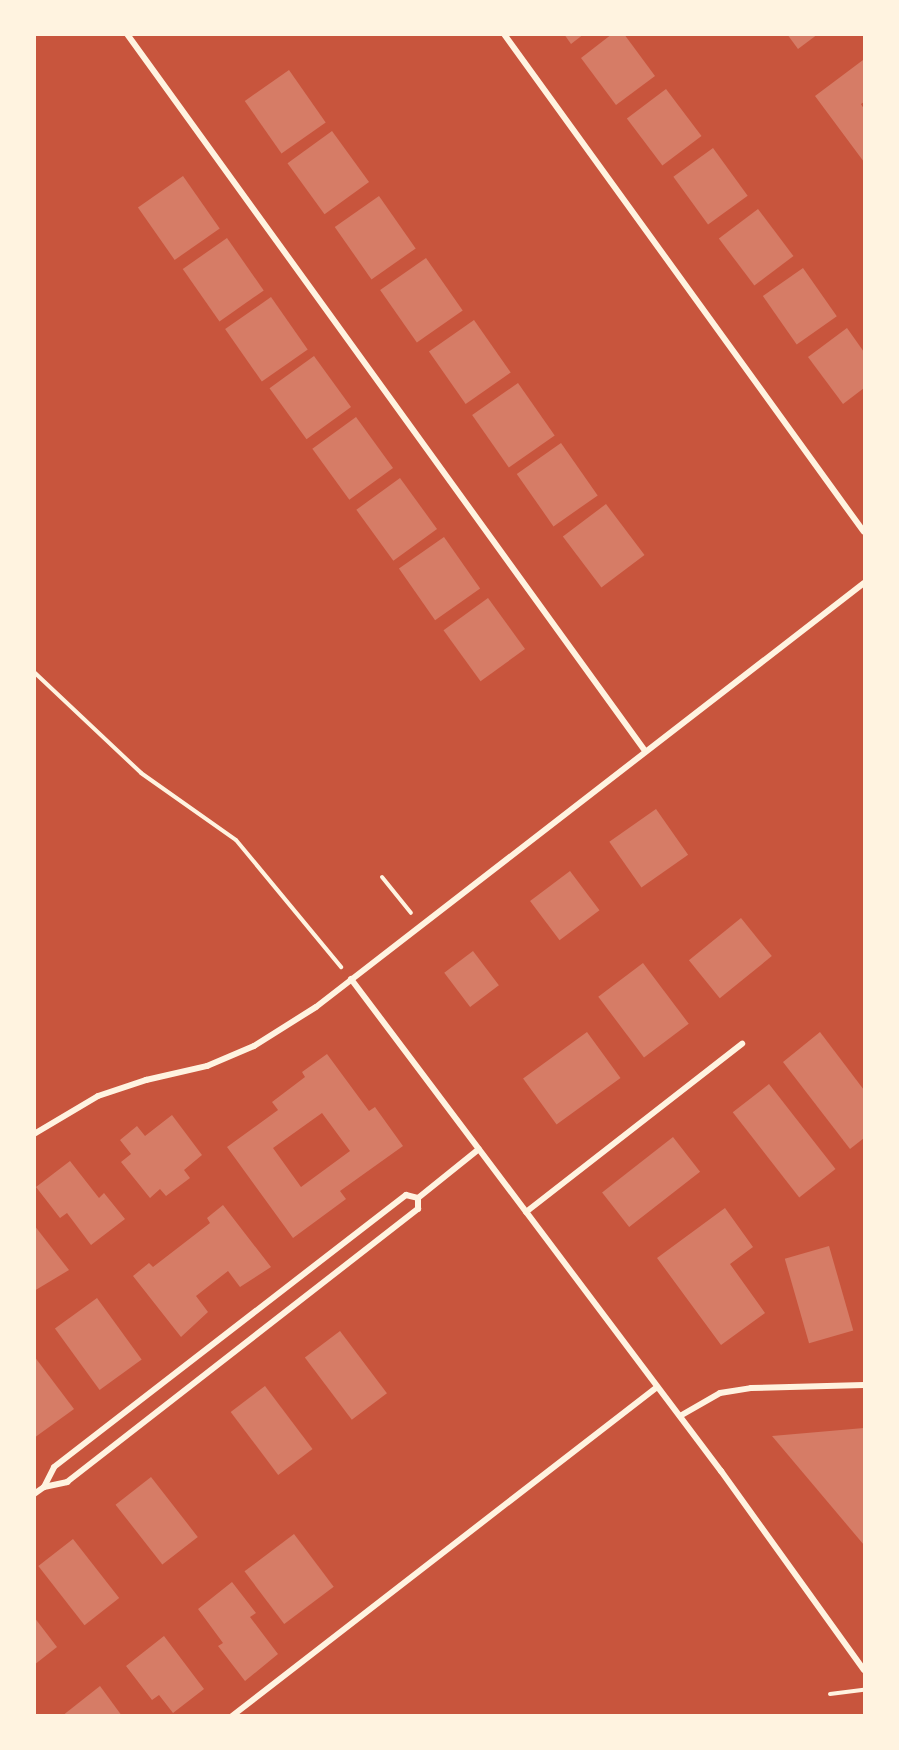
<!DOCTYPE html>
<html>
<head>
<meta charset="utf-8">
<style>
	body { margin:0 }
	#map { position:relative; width:899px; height:1750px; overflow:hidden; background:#c8553d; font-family:"IBM Plex Serif",serif }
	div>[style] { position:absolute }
	.building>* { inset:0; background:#d67c66; transform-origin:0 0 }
	.path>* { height:4px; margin:-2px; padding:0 2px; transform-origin:2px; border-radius:2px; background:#fff3e0 }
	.minor>* { height:6px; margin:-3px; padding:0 3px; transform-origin:3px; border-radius:3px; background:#fff3e0 }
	span { translate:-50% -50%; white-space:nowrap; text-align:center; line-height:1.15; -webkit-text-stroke:6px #fff3e0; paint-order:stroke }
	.frame { position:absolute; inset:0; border:36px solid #fff3e0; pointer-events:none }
</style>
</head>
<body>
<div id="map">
	<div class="building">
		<i style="clip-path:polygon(564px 34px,584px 34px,571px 44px)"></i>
		<i style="clip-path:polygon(612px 34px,624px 34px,655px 76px,616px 105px,581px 58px)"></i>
		<i style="clip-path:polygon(787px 34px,818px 34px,798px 49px)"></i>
		<i style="clip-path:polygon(863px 60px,864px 102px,861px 104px,864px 109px,864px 162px,815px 96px)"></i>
		<i style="left:289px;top:70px;width:64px;height:54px;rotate:55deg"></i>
		<i style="left:666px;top:89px;width:59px;height:49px;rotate:53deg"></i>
		<i style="left:332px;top:131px;width:63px;height:55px;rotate:54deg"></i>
		<i style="left:713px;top:148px;width:59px;height:49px;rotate:54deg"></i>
		<i style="left:183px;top:176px;width:64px;height:55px;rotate:55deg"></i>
		<i style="left:379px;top:196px;width:64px;height:54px;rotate:55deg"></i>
		<i style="left:758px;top:209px;width:59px;height:49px;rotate:53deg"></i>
		<i style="left:227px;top:238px;width:64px;height:54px;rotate:55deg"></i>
		<i style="left:426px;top:258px;width:64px;height:56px;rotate:55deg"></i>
		<i style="left:803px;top:268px;width:59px;height:49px;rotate:55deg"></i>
		<i style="left:271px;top:297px;width:64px;height:56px;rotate:55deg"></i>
		<i style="left:474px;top:320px;width:64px;height:55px;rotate:55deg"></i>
		<i style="clip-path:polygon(847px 328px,864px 352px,864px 388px,843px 404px,808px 357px)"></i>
		<i style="left:314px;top:356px;width:63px;height:55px;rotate:54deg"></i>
		<i style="left:518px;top:383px;width:64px;height:56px;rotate:55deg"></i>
		<i style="left:356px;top:417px;width:63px;height:54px;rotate:54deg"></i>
		<i style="left:561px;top:443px;width:64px;height:54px;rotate:55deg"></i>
		<i style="left:400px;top:478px;width:63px;height:54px;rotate:54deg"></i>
		<i style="left:606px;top:504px;width:64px;height:54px;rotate:53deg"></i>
		<i style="left:444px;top:537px;width:63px;height:55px;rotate:55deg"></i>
		<i style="left:488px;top:598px;width:63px;height:55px;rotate:54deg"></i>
		<i style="left:656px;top:809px;width:56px;height:57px;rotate:55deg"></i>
		<i style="left:570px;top:871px;width:49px;height:50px;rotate:53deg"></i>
		<i style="left:741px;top:918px;width:49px;height:67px;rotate:51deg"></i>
		<i style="left:473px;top:951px;width:43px;height:36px;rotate:53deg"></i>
		<i style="left:643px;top:963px;width:76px;height:56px;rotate:53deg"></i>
		<i style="left:587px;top:1032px;width:57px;height:79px;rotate:54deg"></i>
		<i style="clip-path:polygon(820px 1032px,864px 1090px,864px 1138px,850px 1149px,783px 1062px)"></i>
		<i style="clip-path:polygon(evenodd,327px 1054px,369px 1111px,375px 1107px,403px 1146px,340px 1191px,346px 1199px,293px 1238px,227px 1147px,278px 1110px,272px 1102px,305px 1077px,302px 1072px,327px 1054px,322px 1113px,350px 1151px,301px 1187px,273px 1148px,322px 1113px)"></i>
		<i style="left:769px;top:1084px;width:108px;height:46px;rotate:52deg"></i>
		<i style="clip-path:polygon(172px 1115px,202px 1155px,184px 1170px,190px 1178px,166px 1196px,160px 1189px,150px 1198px,121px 1162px,131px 1154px,120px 1140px,137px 1126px,145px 1136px)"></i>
		<i style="left:673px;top:1137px;width:44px;height:90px;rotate:52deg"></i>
		<i style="clip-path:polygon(70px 1161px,99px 1198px,104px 1193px,125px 1219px,91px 1245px,67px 1213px,60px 1218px,36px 1187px)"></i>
		<i style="clip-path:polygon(223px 1205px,271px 1267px,240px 1287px,228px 1271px,196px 1296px,208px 1312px,181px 1337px,133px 1276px,149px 1263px,153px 1267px,210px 1223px,207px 1218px)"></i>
		<i style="clip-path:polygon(725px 1208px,753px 1247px,730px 1264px,765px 1313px,721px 1345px,657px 1258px)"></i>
		<i style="clip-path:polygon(34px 1225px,69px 1270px,34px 1291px)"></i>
		<i style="left:829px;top:1246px;width:88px;height:46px;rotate:74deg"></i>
		<i style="left:97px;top:1298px;width:76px;height:52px;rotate:54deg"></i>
		<i style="left:340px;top:1331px;width:78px;height:44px;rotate:53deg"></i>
		<i style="clip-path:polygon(34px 1356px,74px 1409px,34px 1438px)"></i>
		<i style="left:265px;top:1386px;width:79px;height:43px;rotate:53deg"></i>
		<i style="clip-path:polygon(864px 1428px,864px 1545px,772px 1436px)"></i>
		<i style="left:151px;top:1477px;width:76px;height:45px;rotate:52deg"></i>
		<i style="left:294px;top:1534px;width:66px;height:62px;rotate:53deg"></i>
		<i style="left:73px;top:1539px;width:75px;height:44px;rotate:52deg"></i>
		<i style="clip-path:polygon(232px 1582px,256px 1613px,250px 1617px,278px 1654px,245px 1681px,218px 1646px,223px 1643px,198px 1609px)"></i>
		<i style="clip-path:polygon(34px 1617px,57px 1647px,34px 1665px)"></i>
		<i style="clip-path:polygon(164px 1636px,204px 1689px,173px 1713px,159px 1695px,152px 1700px,126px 1666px)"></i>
		<i style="clip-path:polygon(100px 1686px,122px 1716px,62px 1716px)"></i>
	</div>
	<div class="path">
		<i style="left:34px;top:672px;width:147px;rotate:43.3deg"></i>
		<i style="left:141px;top:773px;width:116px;rotate:35.2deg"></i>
		<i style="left:236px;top:840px;width:165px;rotate:50.4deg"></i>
		<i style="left:382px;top:877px;width:46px;rotate:51.1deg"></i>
		<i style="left:830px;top:1694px;width:34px;rotate:-7deg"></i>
	</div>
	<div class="minor">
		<i style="left:127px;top:34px;width:885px;rotate:54.15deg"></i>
		<i style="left:504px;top:34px;width:614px;rotate:54.14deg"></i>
		<i style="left:351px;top:979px;width:616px;rotate:53.06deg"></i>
		<i style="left:721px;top:1471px;width:245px;rotate:54.3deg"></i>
		<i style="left:34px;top:1134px;width:74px;rotate:-30.7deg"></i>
		<i style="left:98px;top:1096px;width:51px;rotate:-18.4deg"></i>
		<i style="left:146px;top:1080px;width:63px;rotate:-12.9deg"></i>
		<i style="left:207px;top:1066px;width:51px;rotate:-23.1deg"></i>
		<i style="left:254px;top:1046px;width:73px;rotate:-32.2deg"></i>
		<i style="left:316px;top:1007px;width:693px;rotate:-37.73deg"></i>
		<i style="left:526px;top:1212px;width:274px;rotate:-37.9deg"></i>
		<i style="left:680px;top:1416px;width:46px;rotate:-29.9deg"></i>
		<i style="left:720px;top:1393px;width:31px;rotate:-9deg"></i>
		<i style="left:751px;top:1388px;width:113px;rotate:-1.5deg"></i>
		<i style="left:44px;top:1487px;width:24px;rotate:-12deg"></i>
		<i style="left:67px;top:1482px;width:445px;rotate:-37.9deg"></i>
		<i style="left:418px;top:1209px;width:11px;rotate:-90deg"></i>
		<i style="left:34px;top:1494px;width:12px;rotate:-35deg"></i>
		<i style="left:44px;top:1487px;width:22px;rotate:-63deg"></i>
		<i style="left:54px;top:1467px;width:445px;rotate:-37.7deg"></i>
		<i style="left:406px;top:1195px;width:12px;rotate:14deg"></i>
		<i style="left:418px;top:1198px;width:78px;rotate:-38.8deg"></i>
		<i style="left:232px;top:1716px;width:537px;rotate:-37.74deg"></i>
	</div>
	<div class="frame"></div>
</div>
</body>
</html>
